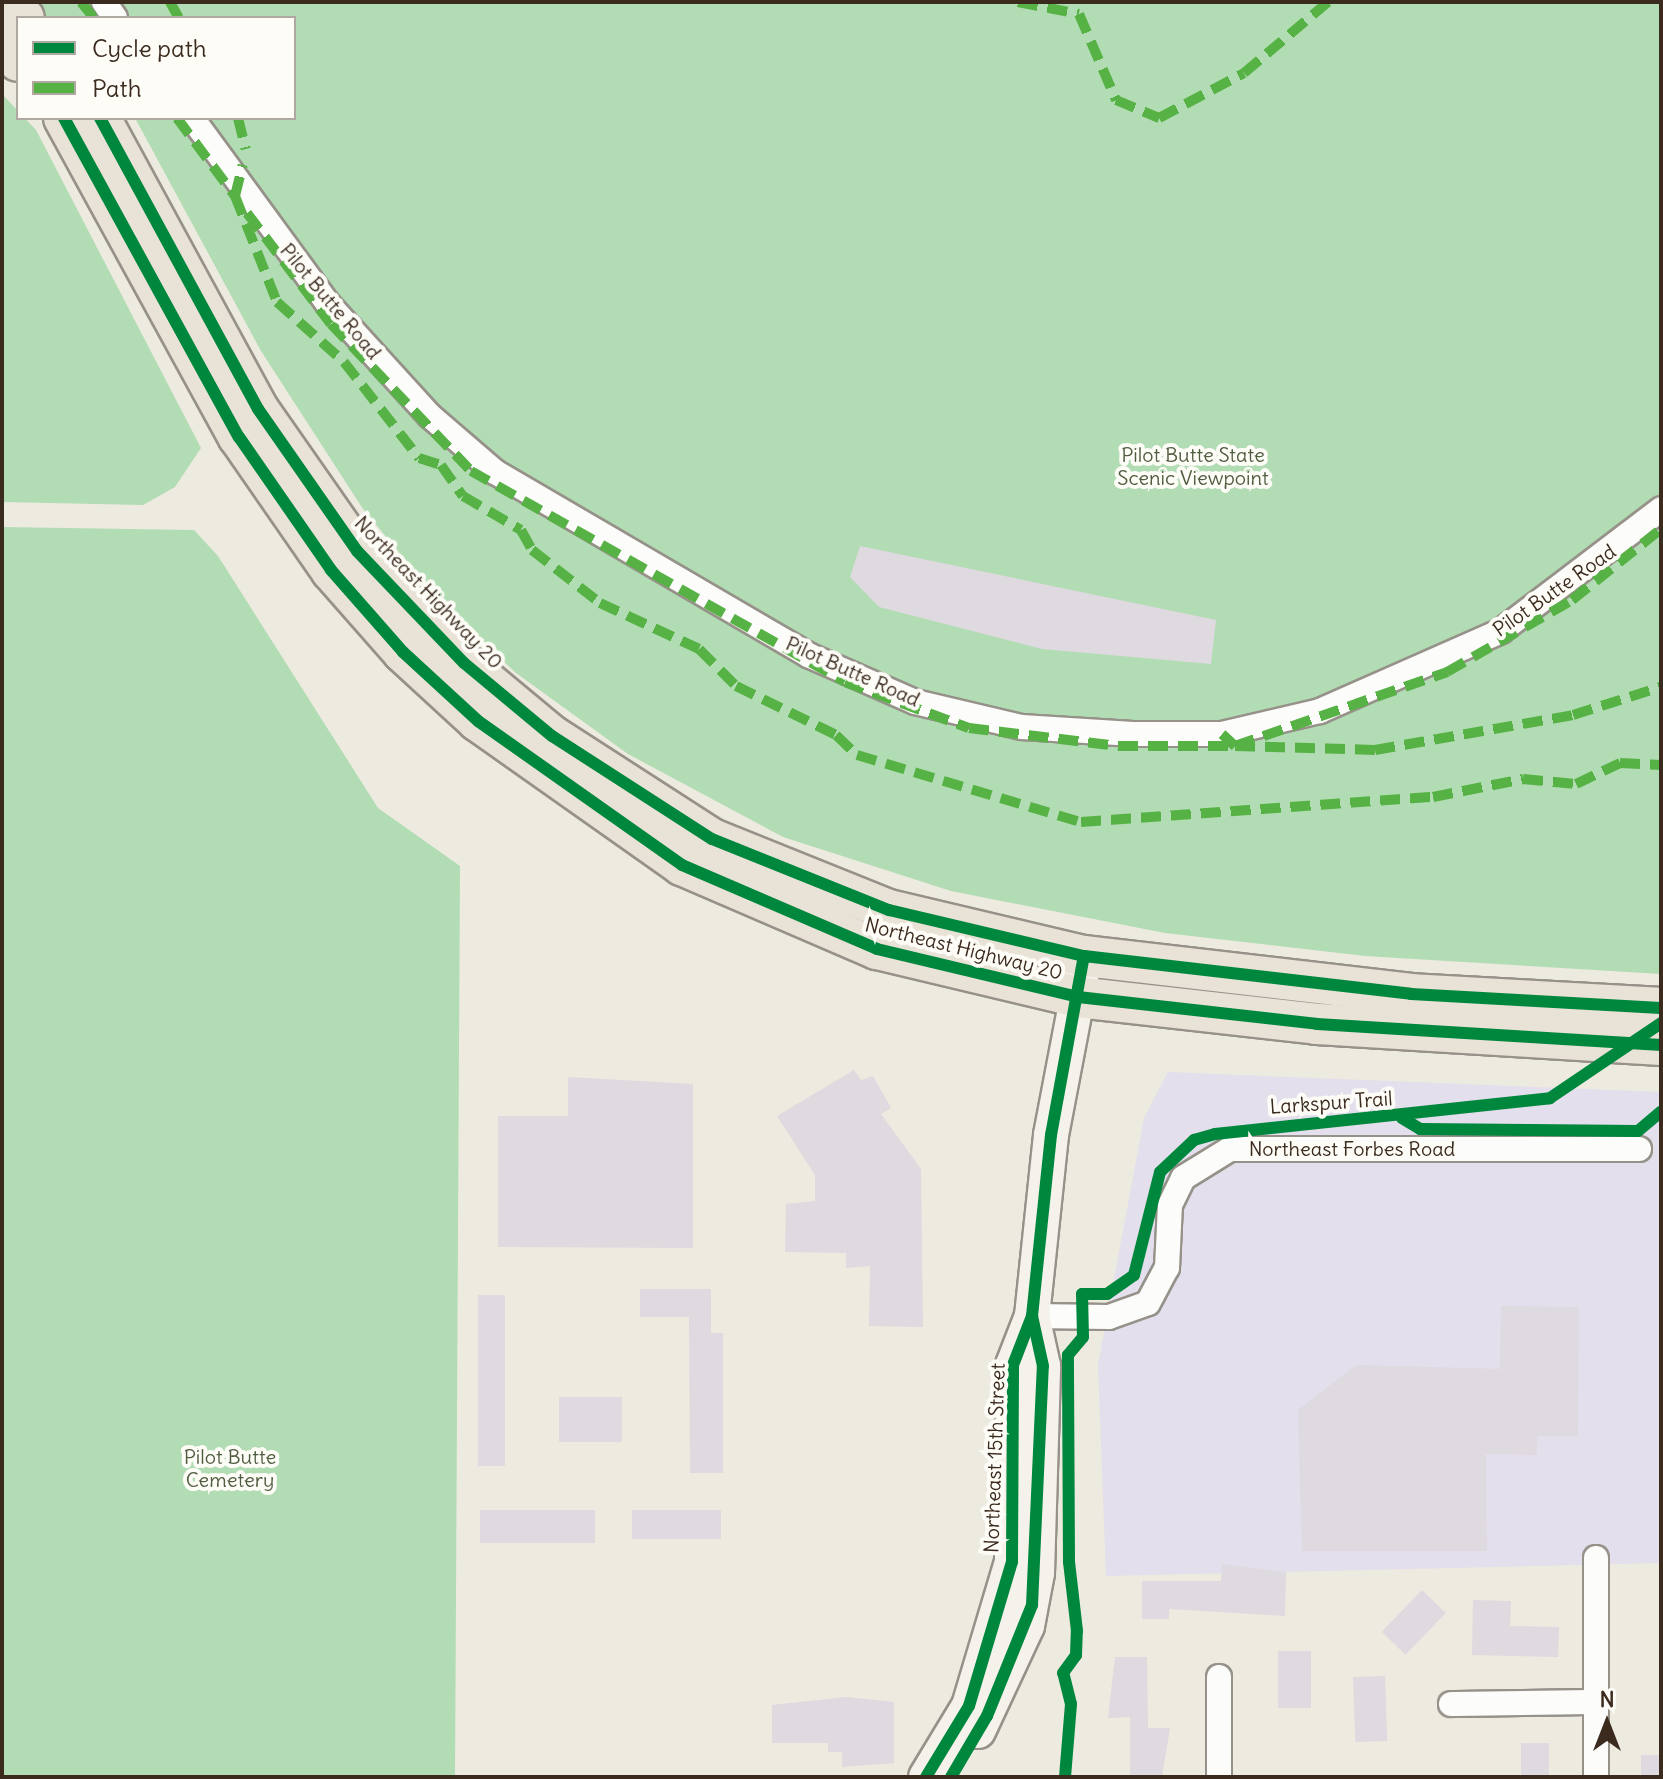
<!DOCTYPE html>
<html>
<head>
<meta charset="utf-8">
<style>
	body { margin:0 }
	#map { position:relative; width:1663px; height:1779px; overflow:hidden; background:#edeadf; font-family:Delius,sans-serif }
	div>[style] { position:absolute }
	.built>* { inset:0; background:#e3dfec }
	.green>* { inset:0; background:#b2dcb4 }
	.building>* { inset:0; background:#dfd9e0; transform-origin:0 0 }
	.roads { filter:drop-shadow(2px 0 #969189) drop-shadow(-2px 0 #969189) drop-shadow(0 2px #969189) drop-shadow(0 -2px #969189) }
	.street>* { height:24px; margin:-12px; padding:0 12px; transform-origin:12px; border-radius:12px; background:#fcfcfa }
	.secondary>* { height:34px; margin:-17px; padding:0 17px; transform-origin:17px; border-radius:17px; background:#f5f2ec }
	.primary>* { height:40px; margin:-20px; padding:0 20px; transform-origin:20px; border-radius:20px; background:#e9e2d6 }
	.quiet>* { height:10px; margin-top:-5px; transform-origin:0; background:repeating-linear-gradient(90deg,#57b245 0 20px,transparent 0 30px) }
	.cycleway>* { height:12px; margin:-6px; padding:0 6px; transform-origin:6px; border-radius:6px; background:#00873e }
	span { translate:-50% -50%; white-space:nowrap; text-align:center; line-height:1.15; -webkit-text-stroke:8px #fdfcf7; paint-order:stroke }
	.street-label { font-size:20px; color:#3b2a1e }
	.park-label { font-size:20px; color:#505c40 }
	.frame { position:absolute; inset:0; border:4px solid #3b2a1e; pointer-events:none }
	.legend { position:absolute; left:16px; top:16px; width:280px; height:104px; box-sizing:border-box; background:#fdfcf7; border:2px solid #afa8a0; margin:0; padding:10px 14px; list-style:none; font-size:24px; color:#3b2a1e }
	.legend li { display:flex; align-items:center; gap:16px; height:40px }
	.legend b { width:40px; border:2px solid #afa8a0 }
	.north { position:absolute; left:1567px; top:1683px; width:80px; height:80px; -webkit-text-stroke:6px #fdfcf7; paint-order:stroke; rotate:0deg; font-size:22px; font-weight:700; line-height:32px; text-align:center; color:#3b2a1e }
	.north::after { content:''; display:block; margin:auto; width:28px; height:36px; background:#3b2a1e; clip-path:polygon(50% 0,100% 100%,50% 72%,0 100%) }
</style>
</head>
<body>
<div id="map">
	<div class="built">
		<i style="clip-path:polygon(1168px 1072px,1661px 1092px,1661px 1563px,1106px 1576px,1098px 1365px,1144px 1118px)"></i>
	</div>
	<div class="green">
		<i style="clip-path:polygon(32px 2px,1661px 2px,1661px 974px,1365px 956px,1165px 933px,951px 891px,783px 837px,628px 754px,516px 673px,437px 598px,363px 509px,261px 351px,135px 118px,294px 118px,294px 18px,47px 18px)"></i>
		<i style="clip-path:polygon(2px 94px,36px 130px,201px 448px,175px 487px,143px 505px,2px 502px)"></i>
		<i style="clip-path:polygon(2px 527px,194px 530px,218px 556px,378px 808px,460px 866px,455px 1777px,2px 1777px)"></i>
	</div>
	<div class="building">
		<i style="clip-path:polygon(860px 546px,1216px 620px,1211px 664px,1042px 649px,879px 607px,850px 577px)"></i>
		<i style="clip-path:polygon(854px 1070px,861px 1080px,873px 1076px,891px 1108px,881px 1114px,921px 1169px,923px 1327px,869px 1326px,870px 1266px,846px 1268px,846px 1253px,785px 1252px,786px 1204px,815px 1201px,815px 1175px,777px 1116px)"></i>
		<i style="clip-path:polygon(568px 1077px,693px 1084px,693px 1248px,498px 1247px,498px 1116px,568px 1116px)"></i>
		<i style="clip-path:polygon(640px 1289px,711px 1289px,711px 1333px,723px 1333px,723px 1473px,690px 1473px,689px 1317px,640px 1317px)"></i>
		<i style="left:478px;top:1295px;width:27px;height:171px"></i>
		<i style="clip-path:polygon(1501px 1306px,1579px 1307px,1578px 1436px,1537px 1436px,1537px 1455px,1486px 1454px,1487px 1551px,1302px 1551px,1298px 1410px,1356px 1365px,1500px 1369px)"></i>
		<i style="left:559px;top:1397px;width:63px;height:45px"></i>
		<i style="left:480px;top:1510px;width:115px;height:33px"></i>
		<i style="left:632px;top:1510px;width:89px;height:29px"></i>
		<i style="clip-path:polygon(1222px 1564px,1286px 1572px,1285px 1616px,1169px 1609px,1169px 1619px,1142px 1619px,1142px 1581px,1221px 1581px)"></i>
		<i style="left:1422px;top:1590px;width:33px;height:58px;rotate:44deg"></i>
		<i style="clip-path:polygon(1473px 1600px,1511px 1601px,1510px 1626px,1559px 1627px,1558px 1657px,1472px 1655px)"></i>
		<i style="left:1278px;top:1651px;width:33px;height:57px"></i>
		<i style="clip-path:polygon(1115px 1657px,1147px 1657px,1148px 1728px,1170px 1728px,1162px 1777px,1130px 1777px,1130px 1717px,1108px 1718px)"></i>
		<i style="left:1385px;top:1676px;width:65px;height:32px;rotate:88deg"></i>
		<i style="clip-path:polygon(846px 1697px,894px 1702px,894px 1763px,842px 1767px,842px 1752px,828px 1752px,828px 1743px,772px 1743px,772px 1705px)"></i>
		<i style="left:1521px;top:1743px;width:28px;height:34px"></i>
		<i style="left:1661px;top:1755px;width:22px;height:20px;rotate:90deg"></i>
	</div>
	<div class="roads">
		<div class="street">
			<i style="left:104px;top:2px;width:19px;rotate:55deg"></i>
			<i style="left:192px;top:118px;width:232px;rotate:53.8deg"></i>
			<i style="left:329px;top:305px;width:150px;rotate:47.7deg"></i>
			<i style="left:430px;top:416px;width:86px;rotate:40.7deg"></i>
			<i style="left:495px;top:472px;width:363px;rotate:30.3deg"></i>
			<i style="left:808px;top:655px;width:117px;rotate:23.7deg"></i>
			<i style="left:915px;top:702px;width:110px;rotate:13.2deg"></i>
			<i style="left:1022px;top:727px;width:111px;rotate:3.6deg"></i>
			<i style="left:1133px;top:734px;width:89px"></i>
			<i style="left:1222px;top:734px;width:101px;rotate:-13.2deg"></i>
			<i style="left:1320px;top:711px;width:198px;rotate:-23.8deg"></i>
			<i style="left:1501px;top:631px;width:201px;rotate:-37.3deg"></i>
			<i style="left:1032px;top:1316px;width:77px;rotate:0.7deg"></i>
			<i style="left:1109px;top:1317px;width:41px;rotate:-19.7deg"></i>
			<i style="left:1148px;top:1303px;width:40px;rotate:-62deg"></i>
			<i style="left:1167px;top:1268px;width:63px;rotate:-87.3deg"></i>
			<i style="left:1170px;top:1205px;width:30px;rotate:-64deg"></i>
			<i style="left:1183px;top:1178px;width:55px;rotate:-31.7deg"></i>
			<i style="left:1230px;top:1149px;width:409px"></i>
			<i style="left:1596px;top:1558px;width:219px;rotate:90deg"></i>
			<i style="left:1451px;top:1704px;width:145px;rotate:-0.8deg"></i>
			<i style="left:1219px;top:1777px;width:100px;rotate:-90deg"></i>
		</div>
		<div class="secondary">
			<i style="left:978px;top:1731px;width:116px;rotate:-65deg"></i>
			<i style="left:1027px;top:1626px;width:54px;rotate:-79.3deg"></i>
			<i style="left:1037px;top:1573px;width:207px;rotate:-88.3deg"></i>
			<i style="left:1043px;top:1366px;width:51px;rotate:-102.4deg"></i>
			<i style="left:926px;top:1777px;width:83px;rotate:-58.8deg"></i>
			<i style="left:969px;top:1706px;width:150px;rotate:-73.4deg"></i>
			<i style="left:1012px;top:1562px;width:197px;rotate:-89.7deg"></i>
			<i style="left:1013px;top:1365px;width:53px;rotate:-68.8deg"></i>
			<i style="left:1032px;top:1316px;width:182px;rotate:-84deg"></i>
			<i style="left:1051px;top:1135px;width:166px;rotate:-79.2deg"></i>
		</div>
		<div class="primary">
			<i style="left:10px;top:2px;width:21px;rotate:49deg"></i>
			<i style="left:2px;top:43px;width:24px;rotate:48deg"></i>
			<i style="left:64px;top:118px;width:364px;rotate:61.3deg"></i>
			<i style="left:239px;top:437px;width:162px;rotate:55.3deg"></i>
			<i style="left:331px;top:570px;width:109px;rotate:48.7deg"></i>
			<i style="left:403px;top:652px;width:102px;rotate:42.6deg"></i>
			<i style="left:478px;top:721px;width:250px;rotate:35.2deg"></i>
			<i style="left:682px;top:865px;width:212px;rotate:23.3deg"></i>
			<i style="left:877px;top:949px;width:207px;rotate:13.4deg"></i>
			<i style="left:1078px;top:997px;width:241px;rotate:6.4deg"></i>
			<i style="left:1317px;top:1024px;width:345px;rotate:3.5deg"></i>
			<i style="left:100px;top:118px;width:331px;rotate:61.5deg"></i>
			<i style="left:258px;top:409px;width:173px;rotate:55.1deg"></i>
			<i style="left:357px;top:551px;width:155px;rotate:46.3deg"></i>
			<i style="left:464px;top:663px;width:114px;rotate:39.7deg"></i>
			<i style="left:552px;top:736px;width:190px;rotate:32.8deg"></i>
			<i style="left:712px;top:839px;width:191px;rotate:21.9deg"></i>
			<i style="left:889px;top:910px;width:200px;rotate:13.3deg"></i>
			<i style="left:1084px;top:956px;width:329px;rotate:6.6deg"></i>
			<i style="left:1411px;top:994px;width:250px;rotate:3.2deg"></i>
		</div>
	</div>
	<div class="quiet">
		<i style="left:81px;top:2px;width:21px;rotate:51deg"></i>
		<i style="left:170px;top:2px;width:18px;rotate:61deg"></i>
		<i style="left:1018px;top:2px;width:62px;rotate:11.1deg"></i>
		<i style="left:1079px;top:14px;width:94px;rotate:66.7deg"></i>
		<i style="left:1116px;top:100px;width:47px;rotate:22.7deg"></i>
		<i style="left:1159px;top:118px;width:96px;rotate:-27.9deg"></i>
		<i style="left:1244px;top:73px;width:110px;rotate:-40.2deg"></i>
		<i style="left:177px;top:118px;width:97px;rotate:53.4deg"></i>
		<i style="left:235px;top:196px;width:114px;rotate:68.4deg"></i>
		<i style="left:277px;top:302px;width:90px;rotate:41.8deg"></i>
		<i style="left:344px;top:362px;width:122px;rotate:52deg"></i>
		<i style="left:419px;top:458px;width:23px;rotate:18deg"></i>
		<i style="left:441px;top:465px;width:38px;rotate:55deg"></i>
		<i style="left:463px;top:496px;width:67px;rotate:30.4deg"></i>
		<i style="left:521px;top:530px;width:23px;rotate:61deg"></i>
		<i style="left:532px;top:550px;width:86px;rotate:37.9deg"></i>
		<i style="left:600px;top:603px;width:109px;rotate:24.9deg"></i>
		<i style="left:699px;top:649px;width:52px;rotate:45deg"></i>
		<i style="left:736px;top:686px;width:111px;rotate:26.1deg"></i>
		<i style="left:836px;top:735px;width:29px;rotate:44deg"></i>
		<i style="left:857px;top:755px;width:234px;rotate:16.7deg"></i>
		<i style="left:1081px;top:822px;width:353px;rotate:-4.1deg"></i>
		<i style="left:1433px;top:797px;width:92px;rotate:-11.3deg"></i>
		<i style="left:1523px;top:779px;width:53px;rotate:5.4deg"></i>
		<i style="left:1576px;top:784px;width:49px;rotate:-25.5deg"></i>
		<i style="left:1620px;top:763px;width:41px;rotate:2.8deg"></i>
		<i style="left:238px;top:118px;width:32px;rotate:76deg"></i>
		<i style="left:235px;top:196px;width:32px;rotate:-76deg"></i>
		<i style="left:247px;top:213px;width:139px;rotate:52.9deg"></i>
		<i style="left:331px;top:324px;width:203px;rotate:46.4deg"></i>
		<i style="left:471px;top:471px;width:429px;rotate:29.4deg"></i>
		<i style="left:845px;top:682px;width:132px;rotate:20.4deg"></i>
		<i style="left:969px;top:728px;width:150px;rotate:6.9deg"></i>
		<i style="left:1118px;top:746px;width:117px"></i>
		<i style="left:1235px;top:746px;width:225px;rotate:-19.2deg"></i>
		<i style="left:1447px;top:672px;width:144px;rotate:-29.9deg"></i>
		<i style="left:1572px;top:600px;width:114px;rotate:-38.6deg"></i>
		<i style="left:1222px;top:734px;width:18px;rotate:43deg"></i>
		<i style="left:1235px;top:746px;width:140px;rotate:1.6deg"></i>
		<i style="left:1375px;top:750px;width:201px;rotate:-10deg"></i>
		<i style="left:1573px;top:715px;width:92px;rotate:-17.7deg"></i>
	</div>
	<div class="cycleway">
		<i style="left:64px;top:118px;width:364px;rotate:61.3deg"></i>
		<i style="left:239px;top:437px;width:162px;rotate:55.3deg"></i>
		<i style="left:331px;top:570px;width:109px;rotate:48.7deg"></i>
		<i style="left:403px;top:652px;width:102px;rotate:42.6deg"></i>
		<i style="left:478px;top:721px;width:250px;rotate:35.2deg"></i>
		<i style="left:682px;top:865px;width:212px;rotate:23.3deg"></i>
		<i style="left:877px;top:949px;width:207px;rotate:13.4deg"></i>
		<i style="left:1078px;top:997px;width:241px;rotate:6.4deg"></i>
		<i style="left:1317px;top:1024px;width:345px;rotate:3.5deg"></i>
		<i style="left:100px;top:118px;width:331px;rotate:61.5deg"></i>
		<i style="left:258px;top:409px;width:173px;rotate:55.1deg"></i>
		<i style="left:357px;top:551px;width:155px;rotate:46.3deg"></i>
		<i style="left:464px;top:663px;width:114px;rotate:39.7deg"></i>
		<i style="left:552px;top:736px;width:190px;rotate:32.8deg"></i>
		<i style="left:712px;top:839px;width:191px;rotate:21.9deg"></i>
		<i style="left:889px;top:910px;width:200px;rotate:13.3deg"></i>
		<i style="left:1084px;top:956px;width:329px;rotate:6.6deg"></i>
		<i style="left:1411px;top:994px;width:250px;rotate:3.2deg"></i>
		<i style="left:1402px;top:1118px;width:21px;rotate:31deg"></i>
		<i style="left:1420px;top:1129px;width:218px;rotate:0.5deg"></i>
		<i style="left:1638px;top:1131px;width:30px;rotate:-40deg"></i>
		<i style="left:926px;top:1777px;width:83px;rotate:-58.8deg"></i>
		<i style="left:969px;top:1706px;width:150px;rotate:-73.4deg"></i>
		<i style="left:1012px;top:1562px;width:197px;rotate:-89.7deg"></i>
		<i style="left:1013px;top:1365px;width:53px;rotate:-68.8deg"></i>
		<i style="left:1032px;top:1316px;width:182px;rotate:-84deg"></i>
		<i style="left:1051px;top:1135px;width:182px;rotate:-79.6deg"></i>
		<i style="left:951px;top:1777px;width:71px;rotate:-59.5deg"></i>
		<i style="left:987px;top:1716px;width:120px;rotate:-67.9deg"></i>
		<i style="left:1032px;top:1605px;width:239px;rotate:-87.4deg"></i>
		<i style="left:1043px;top:1366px;width:51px;rotate:-102.4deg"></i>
		<i style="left:1065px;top:1777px;width:73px;rotate:-85.3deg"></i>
		<i style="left:1071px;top:1704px;width:32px;rotate:-104deg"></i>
		<i style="left:1063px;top:1673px;width:22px;rotate:-54deg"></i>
		<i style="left:1076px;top:1655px;width:24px;rotate:-88deg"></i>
		<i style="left:1077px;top:1631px;width:69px;rotate:-96.6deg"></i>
		<i style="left:1069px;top:1562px;width:207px;rotate:-90.3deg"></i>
		<i style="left:1068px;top:1355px;width:23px;rotate:-50deg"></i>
		<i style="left:1083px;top:1337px;width:43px;rotate:-91.3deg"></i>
		<i style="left:1082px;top:1294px;width:25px"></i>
		<i style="left:1107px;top:1294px;width:33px;rotate:-35deg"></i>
		<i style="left:1134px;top:1275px;width:106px;rotate:-75.8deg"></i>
		<i style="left:1160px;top:1172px;width:47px;rotate:-43.3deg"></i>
		<i style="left:1194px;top:1140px;width:22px;rotate:-16deg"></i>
		<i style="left:1215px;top:1134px;width:337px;rotate:-6.1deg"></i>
		<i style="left:1550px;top:1098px;width:134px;rotate:-34deg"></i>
	</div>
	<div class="street-label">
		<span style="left:331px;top:301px;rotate:50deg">Pilot Butte Road</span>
		<span style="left:1554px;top:590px;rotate:-35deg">Pilot Butte Road</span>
		<span style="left:429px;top:592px;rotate:46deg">Northeast Highway 20</span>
		<span style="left:853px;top:671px;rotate:24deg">Pilot Butte Road</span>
		<span style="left:964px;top:948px;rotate:14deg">Northeast Highway 20</span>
		<span style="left:1331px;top:1102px;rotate:-4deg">Larkspur Trail</span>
		<span style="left:1352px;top:1148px">Northeast Forbes Road</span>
		<span style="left:994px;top:1458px;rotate:-88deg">Northeast 15th Street</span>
	</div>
	<div class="park-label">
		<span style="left:1193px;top:466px">Pilot Butte State<br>Scenic Viewpoint</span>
		<span style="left:230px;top:1468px">Pilot Butte<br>Cemetery</span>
	</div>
	<div class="frame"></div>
	<ul class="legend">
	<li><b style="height:10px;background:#00873e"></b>Cycle path</li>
	<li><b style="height:10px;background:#57b245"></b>Path</li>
	</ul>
	<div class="north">N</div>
</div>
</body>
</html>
